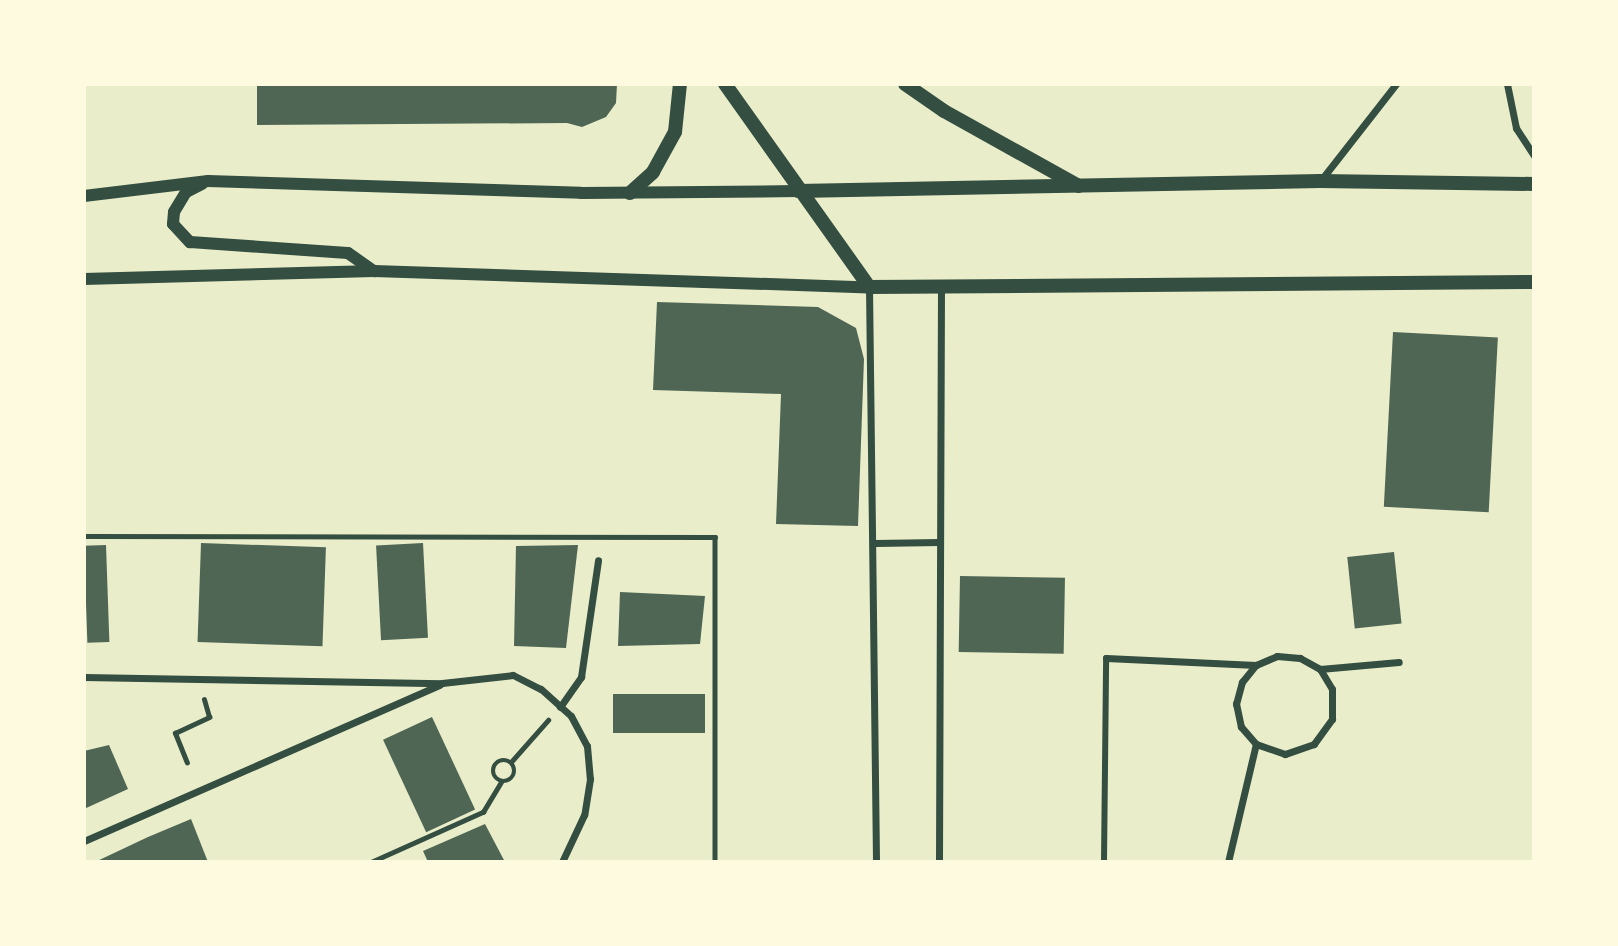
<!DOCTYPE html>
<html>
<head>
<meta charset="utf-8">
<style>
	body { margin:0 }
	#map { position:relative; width:1618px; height:946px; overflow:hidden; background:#e9edc9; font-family:Mulish,sans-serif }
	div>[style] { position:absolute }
	.building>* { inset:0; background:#4f6655; transform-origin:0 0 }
	.path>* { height:4.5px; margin:-2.25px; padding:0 2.25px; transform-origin:2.25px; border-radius:2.25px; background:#344e41 }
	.path>.ring { margin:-2.25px; padding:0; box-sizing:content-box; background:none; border:4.5px solid #344e41; border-radius:50% }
	.pedestrian>* { height:6px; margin:-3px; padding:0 3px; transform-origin:3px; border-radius:3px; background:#344e41 }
	.minor>* { height:7px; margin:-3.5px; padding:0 3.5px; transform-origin:3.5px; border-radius:3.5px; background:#344e41 }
	.tertiary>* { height:12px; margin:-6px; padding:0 6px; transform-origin:6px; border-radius:6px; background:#344e41 }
	.secondary>* { height:14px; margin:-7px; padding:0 7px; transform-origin:7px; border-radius:7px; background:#344e41 }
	span { translate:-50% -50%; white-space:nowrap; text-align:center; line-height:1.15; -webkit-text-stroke:5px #fefae0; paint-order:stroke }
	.frame { position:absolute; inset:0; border:86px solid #fefae0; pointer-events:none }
</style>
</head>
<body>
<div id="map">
	<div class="building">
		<i style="clip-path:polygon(257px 84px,617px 84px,616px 103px,606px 117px,582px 127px,567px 123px,257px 125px)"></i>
		<i style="clip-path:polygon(657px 302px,818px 307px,856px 328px,864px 359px,858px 526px,776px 524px,781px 394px,653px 390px)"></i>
		<i style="left:1393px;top:332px;width:105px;height:175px;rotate:3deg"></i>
		<i style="left:201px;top:543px;width:125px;height:99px;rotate:2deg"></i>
		<i style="left:423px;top:543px;width:95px;height:47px;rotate:87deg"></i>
		<i style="left:106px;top:545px;width:97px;height:22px;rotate:88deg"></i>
		<i style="clip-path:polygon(578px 545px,566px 648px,514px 646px,516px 546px)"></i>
		<i style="left:1394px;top:552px;width:72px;height:47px;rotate:84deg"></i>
		<i style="left:960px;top:576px;width:105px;height:76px;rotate:1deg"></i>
		<i style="clip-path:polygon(620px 592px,705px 596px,700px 644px,618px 646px)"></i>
		<i style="left:705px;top:694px;width:39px;height:92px;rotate:90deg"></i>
		<i style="left:432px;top:717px;width:102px;height:54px;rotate:65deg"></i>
		<i style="clip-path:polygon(109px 745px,128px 789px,84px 809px,84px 751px)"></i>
		<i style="clip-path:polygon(191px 819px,208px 862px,95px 862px,148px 837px)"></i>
		<i style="clip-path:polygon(485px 824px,505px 862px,428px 862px,423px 851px)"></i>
	</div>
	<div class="path">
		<i style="left:84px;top:536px;width:631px;rotate:0.09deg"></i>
		<i style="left:715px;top:537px;width:325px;rotate:90deg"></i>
		<i class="ring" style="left:493px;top:760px;width:17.5px;height:17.5px"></i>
		<i style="left:511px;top:762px;width:56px;rotate:-48.6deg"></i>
		<i style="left:187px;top:763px;width:32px;rotate:-112deg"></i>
		<i style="left:175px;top:733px;width:38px;rotate:-25deg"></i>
		<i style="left:209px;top:717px;width:18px;rotate:-106deg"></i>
		<i style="left:371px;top:862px;width:123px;rotate:-24.1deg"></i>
		<i style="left:483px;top:812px;width:35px;rotate:-59deg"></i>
	</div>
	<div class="pedestrian">
		<i style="left:1104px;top:862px;width:204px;rotate:-89.4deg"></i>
	</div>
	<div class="minor">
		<i style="left:1507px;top:84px;width:45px;rotate:78.4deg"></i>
		<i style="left:1516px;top:128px;width:33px;rotate:57deg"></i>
		<i style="left:1321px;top:180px;width:122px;rotate:-52deg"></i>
		<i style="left:869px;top:287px;width:575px;rotate:89.3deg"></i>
		<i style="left:875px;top:543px;width:64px;rotate:-0.9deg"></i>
		<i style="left:1106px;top:658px;width:150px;rotate:2.7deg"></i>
		<i style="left:1256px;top:665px;width:23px;rotate:-23deg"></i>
		<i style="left:1277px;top:656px;width:23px;rotate:5deg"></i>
		<i style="left:1300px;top:658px;width:23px;rotate:29deg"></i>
		<i style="left:1320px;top:669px;width:23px;rotate:59deg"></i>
		<i style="left:1332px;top:689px;width:30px;rotate:90deg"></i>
		<i style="left:1332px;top:719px;width:31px;rotate:126deg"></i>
		<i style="left:1314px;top:744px;width:31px;rotate:161deg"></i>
		<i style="left:1285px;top:754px;width:31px;rotate:-161deg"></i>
		<i style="left:1256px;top:744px;width:23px;rotate:-131deg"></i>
		<i style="left:1241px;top:727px;width:24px;rotate:-102deg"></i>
		<i style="left:1236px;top:704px;width:23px;rotate:-75deg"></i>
		<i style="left:1242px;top:682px;width:22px;rotate:-51deg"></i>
		<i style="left:1320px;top:669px;width:79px;rotate:-5.1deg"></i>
		<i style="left:84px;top:677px;width:358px;rotate:1deg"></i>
		<i style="left:442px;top:683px;width:71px;rotate:-6.4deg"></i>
		<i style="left:513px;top:675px;width:31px;rotate:27deg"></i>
		<i style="left:541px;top:689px;width:40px;rotate:42deg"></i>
		<i style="left:571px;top:716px;width:34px;rotate:62deg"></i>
		<i style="left:587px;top:746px;width:33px;rotate:85deg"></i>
		<i style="left:590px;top:779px;width:36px;rotate:99deg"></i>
		<i style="left:584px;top:815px;width:52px;rotate:115.1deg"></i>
		<i style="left:560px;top:707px;width:37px;rotate:-55deg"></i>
		<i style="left:581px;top:677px;width:118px;rotate:-81.7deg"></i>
		<i style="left:84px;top:841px;width:388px;rotate:-23.7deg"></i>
		<i style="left:939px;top:862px;width:574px;rotate:-89.8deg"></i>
		<i style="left:1228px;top:862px;width:121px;rotate:-76.7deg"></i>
	</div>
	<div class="tertiary">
		<i style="left:202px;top:184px;width:18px;rotate:153deg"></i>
		<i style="left:186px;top:192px;width:23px;rotate:121deg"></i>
		<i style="left:174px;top:212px;width:12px;rotate:95deg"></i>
		<i style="left:173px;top:224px;width:25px;rotate:47deg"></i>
		<i style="left:190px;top:242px;width:158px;rotate:4deg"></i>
		<i style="left:348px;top:253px;width:32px;rotate:35deg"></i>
		<i style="left:84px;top:196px;width:125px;rotate:-6.9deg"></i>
		<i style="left:208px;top:181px;width:373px;rotate:1.8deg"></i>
		<i style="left:581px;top:193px;width:217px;rotate:-0.5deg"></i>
		<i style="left:84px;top:279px;width:290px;rotate:-1.6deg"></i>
		<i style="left:374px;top:271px;width:495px;rotate:1.9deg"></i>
	</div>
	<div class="secondary">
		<i style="left:725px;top:84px;width:249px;rotate:54.6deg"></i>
		<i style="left:869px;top:287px;width:665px;rotate:-0.43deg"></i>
		<i style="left:905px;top:84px;width:47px;rotate:34.7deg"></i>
		<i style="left:944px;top:111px;width:154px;rotate:29.1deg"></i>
		<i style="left:798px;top:191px;width:522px;rotate:-1.1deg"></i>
		<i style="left:1320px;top:181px;width:214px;rotate:0.8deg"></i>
		<i style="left:630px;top:193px;width:31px;rotate:-42deg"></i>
		<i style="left:653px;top:172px;width:46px;rotate:-61.2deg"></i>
		<i style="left:675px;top:132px;width:48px;rotate:-84.1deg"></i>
	</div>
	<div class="frame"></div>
</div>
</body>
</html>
